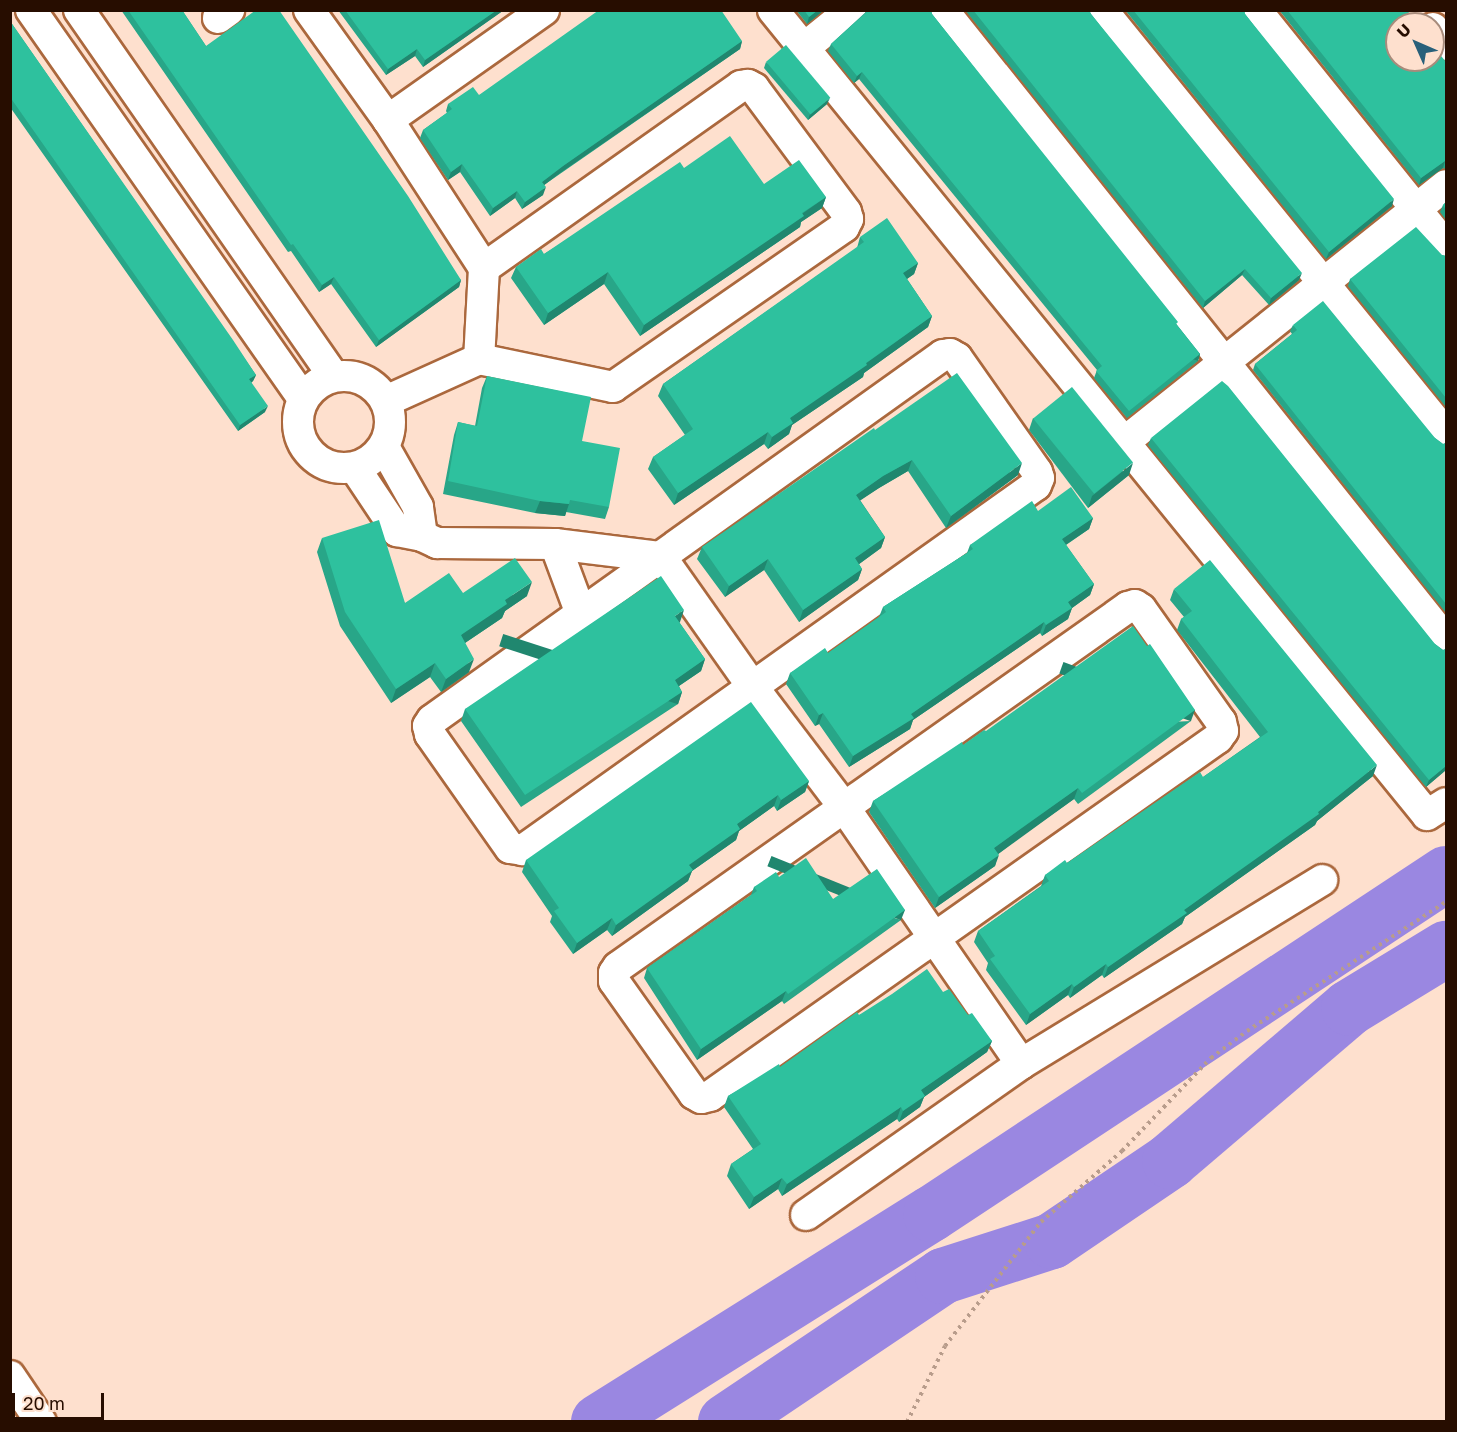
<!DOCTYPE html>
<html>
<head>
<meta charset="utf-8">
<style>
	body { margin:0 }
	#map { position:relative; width:1457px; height:1432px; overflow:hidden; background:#fee0ce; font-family:"Golos Text",sans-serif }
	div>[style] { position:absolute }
	.river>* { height:56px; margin:-28px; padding:0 28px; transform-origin:28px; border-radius:28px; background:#9a87e1 }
	.path>* { height:4px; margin-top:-2px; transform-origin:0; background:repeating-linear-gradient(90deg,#b89c8b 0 3px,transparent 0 7.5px) }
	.roads { filter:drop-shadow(2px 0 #ab683d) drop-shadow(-2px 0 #ab683d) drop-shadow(0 2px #ab683d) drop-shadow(0 -2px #ab683d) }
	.minor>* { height:30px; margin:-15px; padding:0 15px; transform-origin:15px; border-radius:15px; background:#fff }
	.minor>.ring { margin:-15px; padding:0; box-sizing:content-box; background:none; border:30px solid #fff; border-radius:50% }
	.wall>* { inset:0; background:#28a688 }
	.shaded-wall>* { inset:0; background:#20876f; transform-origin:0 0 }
	.building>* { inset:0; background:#2ec19e; transform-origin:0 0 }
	span { translate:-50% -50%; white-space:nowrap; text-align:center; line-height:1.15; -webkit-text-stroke:5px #fee0ce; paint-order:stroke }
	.frame { position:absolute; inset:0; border:12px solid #270d00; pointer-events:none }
	.north { position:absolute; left:1385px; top:12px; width:60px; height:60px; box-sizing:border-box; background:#fee0ce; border:2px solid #a88c7c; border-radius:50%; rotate:315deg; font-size:16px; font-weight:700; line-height:24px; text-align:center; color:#270d00 }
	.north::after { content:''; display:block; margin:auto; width:21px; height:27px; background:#29607a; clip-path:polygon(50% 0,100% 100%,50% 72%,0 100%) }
	.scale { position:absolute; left:12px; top:1393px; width:92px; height:27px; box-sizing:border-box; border:3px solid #270d00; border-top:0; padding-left:8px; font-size:18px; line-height:21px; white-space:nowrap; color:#270d00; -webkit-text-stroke:4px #fee0ce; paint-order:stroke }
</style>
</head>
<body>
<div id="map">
	<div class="river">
		<i style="left:599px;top:1422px;width:392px;rotate:-32.1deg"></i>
		<i style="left:931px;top:1214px;width:617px;rotate:-33.43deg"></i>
		<i style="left:726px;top:1422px;width:262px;rotate:-33.9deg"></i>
		<i style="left:943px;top:1276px;width:114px;rotate:-17.8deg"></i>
		<i style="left:1052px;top:1241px;width:143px;rotate:-34.1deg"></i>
		<i style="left:1170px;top:1161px;width:235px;rotate:-40.5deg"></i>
		<i style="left:1349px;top:1008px;width:114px;rotate:-31.3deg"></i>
	</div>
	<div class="path">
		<i style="left:907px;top:1422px;width:85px;rotate:-63.4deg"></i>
		<i style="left:945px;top:1346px;width:157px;rotate:-52.3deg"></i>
		<i style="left:1041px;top:1222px;width:108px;rotate:-41.2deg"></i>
		<i style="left:1122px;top:1151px;width:129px;rotate:-46.3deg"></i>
		<i style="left:1211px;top:1058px;width:45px;rotate:-36.9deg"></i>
		<i style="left:1247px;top:1031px;width:237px;rotate:-33deg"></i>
	</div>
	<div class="roads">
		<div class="minor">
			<i style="left:31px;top:10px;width:475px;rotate:55deg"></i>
			<i style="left:79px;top:10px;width:446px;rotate:55.2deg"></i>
			<i style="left:309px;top:10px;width:135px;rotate:54.3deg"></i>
			<i style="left:388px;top:120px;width:176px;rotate:57deg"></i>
			<i style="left:484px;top:268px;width:91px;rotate:93.1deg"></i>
			<i style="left:773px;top:10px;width:1037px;rotate:50.91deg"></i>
			<i style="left:1427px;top:815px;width:22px;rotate:-32deg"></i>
			<i style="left:943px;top:10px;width:806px;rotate:51.4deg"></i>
			<i style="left:1102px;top:10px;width:546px;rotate:50.95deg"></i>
			<i style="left:1256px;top:10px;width:303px;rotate:51.2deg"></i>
			<i style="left:218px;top:18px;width:14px;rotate:-36deg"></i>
			<i style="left:1433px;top:28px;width:21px;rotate:53deg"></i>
			<i style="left:804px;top:48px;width:60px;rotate:-39deg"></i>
			<i style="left:388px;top:120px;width:191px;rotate:-35.2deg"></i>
			<i style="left:950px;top:354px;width:8px;rotate:30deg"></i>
			<i style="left:957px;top:358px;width:139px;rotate:54.9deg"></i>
			<i style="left:1037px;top:472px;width:6px;rotate:72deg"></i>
			<i style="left:1039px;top:478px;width:8px;rotate:113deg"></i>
			<i style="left:1036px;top:485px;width:630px;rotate:144.57deg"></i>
			<i style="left:523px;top:850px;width:13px;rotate:-171deg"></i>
			<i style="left:510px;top:848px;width:139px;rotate:-125.1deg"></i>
			<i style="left:430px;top:734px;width:8px;rotate:-104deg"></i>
			<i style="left:428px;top:726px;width:7px;rotate:-56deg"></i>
			<i style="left:432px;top:720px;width:628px;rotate:-35.54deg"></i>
			<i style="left:943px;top:355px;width:7px;rotate:-8deg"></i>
			<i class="ring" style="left:298px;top:376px;width:62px;height:62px"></i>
			<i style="left:386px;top:401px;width:102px;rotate:-24.3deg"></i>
			<i style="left:479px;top:359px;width:137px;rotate:11.8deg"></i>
			<i style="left:613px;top:387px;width:281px;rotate:-34.7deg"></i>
			<i style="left:844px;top:227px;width:9px;rotate:-63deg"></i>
			<i style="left:848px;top:219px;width:7px;rotate:-106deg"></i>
			<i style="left:846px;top:212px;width:154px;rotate:-126.6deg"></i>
			<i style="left:754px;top:88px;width:7px;rotate:-153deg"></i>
			<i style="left:748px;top:85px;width:7px;rotate:172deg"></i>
			<i style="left:741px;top:86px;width:315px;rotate:144.7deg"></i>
			<i style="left:1123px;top:443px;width:413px;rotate:-38.6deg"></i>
			<i style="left:355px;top:468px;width:76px;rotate:56.3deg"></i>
			<i style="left:397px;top:531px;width:25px;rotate:11deg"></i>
			<i style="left:422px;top:536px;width:29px;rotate:-98deg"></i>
			<i style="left:418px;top:507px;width:69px;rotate:-119.5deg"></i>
			<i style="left:422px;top:536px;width:17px;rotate:25deg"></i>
			<i style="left:437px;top:543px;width:118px;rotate:0.5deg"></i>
			<i style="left:555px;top:544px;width:107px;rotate:7deg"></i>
			<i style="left:661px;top:557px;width:158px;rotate:54.8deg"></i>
			<i style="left:752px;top:686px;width:152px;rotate:52.8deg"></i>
			<i style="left:844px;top:807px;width:312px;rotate:55.4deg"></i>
			<i style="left:555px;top:544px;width:75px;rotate:69.6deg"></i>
			<i style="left:1135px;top:605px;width:7px;rotate:34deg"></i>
			<i style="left:1141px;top:609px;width:138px;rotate:54.7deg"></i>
			<i style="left:1221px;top:722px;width:9px;rotate:77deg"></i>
			<i style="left:1223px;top:731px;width:9px;rotate:126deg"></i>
			<i style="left:1218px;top:738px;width:621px;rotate:144.83deg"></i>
			<i style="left:710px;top:1096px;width:9px;rotate:167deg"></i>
			<i style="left:701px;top:1098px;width:8px;rotate:-150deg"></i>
			<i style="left:694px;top:1094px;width:138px;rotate:-125.3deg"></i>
			<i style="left:614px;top:981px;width:8px;rotate:-90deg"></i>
			<i style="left:614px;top:973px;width:7px;rotate:-56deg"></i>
			<i style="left:618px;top:967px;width:624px;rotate:-35.22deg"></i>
			<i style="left:1128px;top:607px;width:7px;rotate:-16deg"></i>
			<i style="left:806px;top:1215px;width:263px;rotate:-35.1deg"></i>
			<i style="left:1021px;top:1064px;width:353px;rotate:-31.4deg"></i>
			<i style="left:10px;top:1376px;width:55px;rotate:56deg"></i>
		</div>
	</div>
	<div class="wall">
		<i style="clip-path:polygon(121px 10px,182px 10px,206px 46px,461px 280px,459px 287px,376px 347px,331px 284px,319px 292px,291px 251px,288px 252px)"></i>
		<i style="clip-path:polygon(338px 10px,504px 10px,423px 67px,415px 56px,386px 75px)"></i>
		<i style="clip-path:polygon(796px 10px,824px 10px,807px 24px)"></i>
		<i style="clip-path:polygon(868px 10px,931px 10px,932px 14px,1200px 354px,1198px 361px,1127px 418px,1094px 378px,1097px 370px,859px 79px,854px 83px,828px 51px,831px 44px)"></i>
		<i style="clip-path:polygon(965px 10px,1089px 10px,1091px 14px,1299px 280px,1269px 305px,1242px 275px,1203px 308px)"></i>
		<i style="clip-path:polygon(1125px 10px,1244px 10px,1245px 14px,1392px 206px,1326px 259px)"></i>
		<i style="clip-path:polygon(1279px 10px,1407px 10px,1397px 24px,1446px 62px,1446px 169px,1443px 168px,1419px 185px)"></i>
		<i style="clip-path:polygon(10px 21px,256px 375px,253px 381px,251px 383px,265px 412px,238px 431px,10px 107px)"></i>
		<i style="clip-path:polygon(742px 41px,740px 49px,544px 185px,543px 195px,522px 209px,515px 198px,490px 216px,460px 172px,448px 180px,420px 138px,423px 130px,447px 113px,446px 111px,448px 104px,479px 95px)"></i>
		<i style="clip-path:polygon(766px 62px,827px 104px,808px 120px,764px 68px)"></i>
		<i style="clip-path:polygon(684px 168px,826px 197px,822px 208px,801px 222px,800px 227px,640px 336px,604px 284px,544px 325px,511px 278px,516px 267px,544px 254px)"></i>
		<i style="clip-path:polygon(1446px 202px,1446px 220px,1440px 212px,1443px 205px)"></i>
		<i style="clip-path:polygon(860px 237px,918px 263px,914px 274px,907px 279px,932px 316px,928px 327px,864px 373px,863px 377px,792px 425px,789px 434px,768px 449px,764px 444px,674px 505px,648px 469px,653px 457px,685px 435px,658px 396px,663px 384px,857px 248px)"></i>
		<i style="clip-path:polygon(1442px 255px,1446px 256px,1446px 407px,1348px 286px,1350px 279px)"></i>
		<i style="clip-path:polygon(1293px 325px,1435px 438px,1443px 444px,1446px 443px,1446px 613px,1253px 370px,1255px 364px,1292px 334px,1290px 331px)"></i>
		<i style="clip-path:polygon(487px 376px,582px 441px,609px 507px,605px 519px,566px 512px,565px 516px,535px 513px,443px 494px,454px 435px,458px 422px,475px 426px,482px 388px)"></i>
		<i style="clip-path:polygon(1033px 418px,1129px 475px,1088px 508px,1029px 430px)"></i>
		<i style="clip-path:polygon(875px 430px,1018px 475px,946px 528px,908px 471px,879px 488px,860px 500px,885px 537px,881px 548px,859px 564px,862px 569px,858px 580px,799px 622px,764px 570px,725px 597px,697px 559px,702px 547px)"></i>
		<i style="clip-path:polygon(1151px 438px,1435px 644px,1443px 650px,1446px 649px,1446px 770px,1426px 787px,1148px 445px)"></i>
		<i style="clip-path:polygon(1038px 511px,1093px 518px,1089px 529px,1066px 545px,1094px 584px,1090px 595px,1072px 608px,1068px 619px,1042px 636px,1040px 633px,913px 720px,910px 729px,849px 767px,819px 724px,815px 726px,786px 684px,790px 673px,828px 653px,879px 617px,883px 607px,967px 553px,970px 545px)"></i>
		<i style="clip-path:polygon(322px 538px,405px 603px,463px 593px,527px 596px,505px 611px,502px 618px,465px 643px,469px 672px,441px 692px,430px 677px,391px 703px,340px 626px,317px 552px)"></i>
		<i style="clip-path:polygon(1174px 589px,1373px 776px,1317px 821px,1315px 825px,1185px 917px,1182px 924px,1104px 978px,1102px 975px,1070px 998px,1068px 995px,1026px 1025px,986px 970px,988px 963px,974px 942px,978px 931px,1041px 886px,1045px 875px,1067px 863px,1203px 777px,1260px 737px,1177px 630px,1181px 619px,1184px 617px,1170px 600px)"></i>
		<i style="clip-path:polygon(679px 622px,705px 659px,701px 671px,679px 686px,682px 692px,678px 704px,521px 807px,461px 721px,465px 709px,680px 622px)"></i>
		<i style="clip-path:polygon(1191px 721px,1078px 804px,1074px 799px,1019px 838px,998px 854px,995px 866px,935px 908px,869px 812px,873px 801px,986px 731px)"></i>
		<i style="clip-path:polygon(809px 781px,805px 792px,777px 811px,774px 806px,739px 831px,736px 840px,692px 871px,688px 881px,612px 936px,607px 930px,573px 954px,550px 922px,552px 916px,522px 872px,526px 860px)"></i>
		<i style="clip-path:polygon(779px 877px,833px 899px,901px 920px,784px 1004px,782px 1001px,697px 1060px,644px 978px,647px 968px,751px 895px,754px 887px)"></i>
		<i style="clip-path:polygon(943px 992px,968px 1015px,992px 1041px,987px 1052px,924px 1097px,920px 1107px,899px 1122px,897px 1119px,782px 1196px,778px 1189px,749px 1209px,727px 1176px,731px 1164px,753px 1149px,724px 1107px,728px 1096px,780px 1067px,859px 1015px)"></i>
	</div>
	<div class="shaded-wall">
		<i style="clip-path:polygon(497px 10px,504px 10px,423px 67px,425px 60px)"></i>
		<i style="clip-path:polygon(818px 10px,824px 10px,807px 24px,809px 17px)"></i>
		<i style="clip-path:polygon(742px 41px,740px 49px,560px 173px,539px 189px,542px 182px,563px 166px)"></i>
		<i style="clip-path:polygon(417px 49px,415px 56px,386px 75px,388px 69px)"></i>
		<i style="clip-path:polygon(862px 72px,859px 79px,854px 83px,857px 76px)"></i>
		<i style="clip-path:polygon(830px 98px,827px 104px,808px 120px,810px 114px)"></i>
		<i style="clip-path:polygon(1445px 161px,1443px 168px,1419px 185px,1421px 178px)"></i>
		<i style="clip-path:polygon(462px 164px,460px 172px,448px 180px,451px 172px)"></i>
		<i style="clip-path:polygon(546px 187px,543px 195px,522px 209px,525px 202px)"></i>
		<i style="clip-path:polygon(517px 191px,515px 198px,490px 216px,493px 208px)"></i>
		<i style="clip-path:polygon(826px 197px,822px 208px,801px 222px,800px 227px,640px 336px,644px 325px)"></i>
		<i style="clip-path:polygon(1394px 199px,1392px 206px,1326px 259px,1329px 252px)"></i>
		<i style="clip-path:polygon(918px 263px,914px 274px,898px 285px,903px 273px)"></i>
		<i style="clip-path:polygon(1245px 269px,1242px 275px,1203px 308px,1205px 301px)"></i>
		<i style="clip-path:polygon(608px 272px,604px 284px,544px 325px,548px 313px)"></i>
		<i style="clip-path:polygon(1302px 273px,1299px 280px,1269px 305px,1271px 298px)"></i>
		<i style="clip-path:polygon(334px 277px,331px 284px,319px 292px,322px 285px)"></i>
		<i style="clip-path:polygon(461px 280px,459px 287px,376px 347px,379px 340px)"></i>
		<i style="clip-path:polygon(932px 316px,928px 327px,864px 373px,863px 377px,792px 425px,789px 434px,768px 449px,772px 437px,790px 418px)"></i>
		<i style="left:1200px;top:354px;width:7px;height:91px;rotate:106deg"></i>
		<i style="clip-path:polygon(256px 375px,253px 381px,247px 386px,249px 379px)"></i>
		<i style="clip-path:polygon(268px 406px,265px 412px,238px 431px,240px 425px)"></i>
		<i style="clip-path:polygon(768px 432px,764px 444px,674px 505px,678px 493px)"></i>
		<i style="clip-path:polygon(912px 460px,908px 471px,879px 488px,852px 506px,856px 495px,883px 476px)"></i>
		<i style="clip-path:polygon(1022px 463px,1018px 475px,946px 528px,951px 516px)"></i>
		<i style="clip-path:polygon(1133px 463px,1129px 475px,1088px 508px,1092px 496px)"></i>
		<i style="clip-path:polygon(540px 501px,569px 504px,565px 516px,535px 513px)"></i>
		<i style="clip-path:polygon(1093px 518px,1089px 529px,1058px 550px,1062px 539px)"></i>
		<i style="clip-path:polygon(885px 537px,881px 548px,851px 570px,855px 558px)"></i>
		<i style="clip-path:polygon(768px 559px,764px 570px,725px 597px,729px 586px)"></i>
		<i style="clip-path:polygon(862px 569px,858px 580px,799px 622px,803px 610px)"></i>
		<i style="clip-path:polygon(532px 582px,527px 596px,505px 611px,502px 618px,456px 649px,461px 635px,505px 600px)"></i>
		<i style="clip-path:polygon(1094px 584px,1090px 595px,1072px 608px,1068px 619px,1042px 636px,1046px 625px,1068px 602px)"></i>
		<i style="clip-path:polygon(684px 610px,680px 622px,671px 628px,675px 616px)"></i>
		<i style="clip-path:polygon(1044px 622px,1040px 633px,913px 720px,910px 729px,849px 767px,853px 756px,911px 714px)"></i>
		<i style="clip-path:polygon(474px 659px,469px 672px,441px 692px,446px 679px)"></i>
		<i style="clip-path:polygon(705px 659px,701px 671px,670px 692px,675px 680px)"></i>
		<i style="clip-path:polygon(435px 663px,430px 677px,391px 703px,396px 689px)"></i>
		<i style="left:682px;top:692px;width:13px;height:188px;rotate:108deg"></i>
		<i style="left:1195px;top:710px;width:12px;height:140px;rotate:110deg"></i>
		<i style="clip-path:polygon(823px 713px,819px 724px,815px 726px,819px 715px)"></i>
		<i style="clip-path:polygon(1377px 765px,1373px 776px,1317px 821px,1315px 825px,1185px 917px,1182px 924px,1104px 978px,1108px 967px,1184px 910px,1318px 812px)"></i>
		<i style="clip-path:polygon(1446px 766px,1446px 770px,1426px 787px,1429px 780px)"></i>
		<i style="clip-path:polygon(809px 781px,805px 792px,777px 811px,781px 800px)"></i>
		<i style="clip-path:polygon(1078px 788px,1074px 799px,990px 860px,994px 848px)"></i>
		<i style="clip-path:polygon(778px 795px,774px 806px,739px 831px,736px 840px,692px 871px,688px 881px,612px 936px,616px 925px,737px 824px)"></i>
		<i style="clip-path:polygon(999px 855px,995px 866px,935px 908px,939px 897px)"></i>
		<i style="left:905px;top:910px;width:11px;height:144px;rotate:112deg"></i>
		<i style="clip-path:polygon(612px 918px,607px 930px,573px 954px,577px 943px)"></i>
		<i style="clip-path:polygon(1106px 964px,1102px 975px,1070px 998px,1074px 987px)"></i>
		<i style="clip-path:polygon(1072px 984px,1068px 995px,1026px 1025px,1030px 1014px)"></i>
		<i style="clip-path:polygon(786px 991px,782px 1001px,697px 1060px,701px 1049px)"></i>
		<i style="clip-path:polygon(992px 1041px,987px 1052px,924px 1097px,920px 1107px,899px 1122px,903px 1111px,921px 1090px)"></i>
		<i style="clip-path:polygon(901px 1107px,897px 1119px,782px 1196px,787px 1184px)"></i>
		<i style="clip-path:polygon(782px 1178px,778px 1189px,749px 1209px,754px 1197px)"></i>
	</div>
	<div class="building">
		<i style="clip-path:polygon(128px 10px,182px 10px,206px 46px,256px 10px,279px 10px,408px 196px,461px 280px,379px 340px,334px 277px,322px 285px,293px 244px,291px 245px)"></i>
		<i style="clip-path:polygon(345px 10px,497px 10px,425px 60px,417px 49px,388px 69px)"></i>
		<i style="clip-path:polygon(599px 10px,721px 10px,742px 41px,563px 166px,542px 182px,546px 187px,525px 202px,517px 191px,493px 208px,462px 164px,451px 172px,423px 130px,452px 109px,448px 104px,473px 87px,479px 95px)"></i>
		<i style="clip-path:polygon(804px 10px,818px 10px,809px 17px)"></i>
		<i style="clip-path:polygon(869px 10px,931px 10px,932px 14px,1178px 322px,1176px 324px,1200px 354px,1129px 411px,1096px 371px,1102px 366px,862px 72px,857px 76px,831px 44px)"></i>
		<i style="clip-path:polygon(973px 10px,1089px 10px,1091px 14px,1302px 273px,1271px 298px,1245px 269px,1205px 301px)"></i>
		<i style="clip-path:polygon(1133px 10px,1244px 10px,1245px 14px,1394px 199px,1329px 252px)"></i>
		<i style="clip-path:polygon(1287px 10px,1407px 10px,1417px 24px,1397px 24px,1397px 60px,1433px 60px,1433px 46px,1446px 62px,1446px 146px,1445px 147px,1446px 149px,1446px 162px,1445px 161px,1421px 178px)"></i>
		<i style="clip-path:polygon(10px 21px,233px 340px,256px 375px,249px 379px,268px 406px,240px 425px,10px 97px)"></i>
		<i style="left:786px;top:45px;width:69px;height:26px;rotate:50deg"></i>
		<i style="clip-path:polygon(730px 136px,764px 184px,799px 160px,826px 197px,802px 213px,804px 216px,644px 325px,608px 272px,548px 313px,516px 267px,541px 249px,544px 254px,680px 162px,684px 168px)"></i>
		<i style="clip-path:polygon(1446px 202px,1446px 210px,1443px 205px)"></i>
		<i style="clip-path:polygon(887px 218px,918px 263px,903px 273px,932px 316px,866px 363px,867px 365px,790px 418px,793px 423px,772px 437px,768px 432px,678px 493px,653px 457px,693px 429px,663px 384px,864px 242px,860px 237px)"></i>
		<i style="clip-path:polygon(1416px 227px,1442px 255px,1446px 256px,1446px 398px,1350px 279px)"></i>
		<i style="clip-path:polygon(1323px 301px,1435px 438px,1443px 444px,1446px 443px,1446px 604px,1255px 364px,1297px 330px,1293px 325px)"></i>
		<i style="clip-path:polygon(957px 373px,1022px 463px,951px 516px,912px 460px,883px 476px,856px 495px,885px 537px,855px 558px,862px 569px,803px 610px,768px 559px,729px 586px,702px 547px,874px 428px,875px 430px)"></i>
		<i style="clip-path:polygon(487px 376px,591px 397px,582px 441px,620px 448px,609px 507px,570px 500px,569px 504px,540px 501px,448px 481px,458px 422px,477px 426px)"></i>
		<i style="clip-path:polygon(1222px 381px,1228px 386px,1435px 644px,1443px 650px,1446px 649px,1446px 766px,1429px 780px,1151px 438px)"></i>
		<i style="left:1072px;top:387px;width:97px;height:50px;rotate:51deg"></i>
		<i style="clip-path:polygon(1071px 487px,1093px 518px,1062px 539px,1094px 584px,1068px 602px,1072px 608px,1046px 625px,1044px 622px,911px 714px,914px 718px,853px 756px,823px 713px,819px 715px,790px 673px,825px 648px,828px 653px,886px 612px,883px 607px,973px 549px,970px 545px,1032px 501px,1038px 511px)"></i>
		<i style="clip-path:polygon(379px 520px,405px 603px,449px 573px,463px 593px,515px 558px,532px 582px,505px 600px,507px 604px,461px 635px,474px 659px,446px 679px,435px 663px,396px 689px,345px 612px,322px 538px)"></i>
		<i style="clip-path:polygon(1210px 560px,1377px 765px,1318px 812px,1319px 814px,1184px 910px,1187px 913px,1108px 967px,1106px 964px,1074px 987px,1072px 984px,1030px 1014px,990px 959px,995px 956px,978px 931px,1049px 881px,1045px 875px,1065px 860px,1067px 863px,1200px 772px,1203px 777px,1268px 732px,1181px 619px,1192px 611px,1174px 589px)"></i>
		<i style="clip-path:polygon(661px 576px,684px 610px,675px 616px,705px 659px,675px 680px,682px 692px,525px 795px,465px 709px)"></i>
		<i style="clip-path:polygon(1133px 626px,1147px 646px,1150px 644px,1195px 710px,1082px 793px,1078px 788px,1023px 827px,994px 848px,999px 855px,939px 897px,873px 801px,962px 742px,963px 745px,984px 730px,986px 731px)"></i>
		<i style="clip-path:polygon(751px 702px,809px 781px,781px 800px,778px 795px,737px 824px,740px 829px,689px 865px,693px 870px,616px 925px,612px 918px,577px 943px,554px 911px,559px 908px,526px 860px)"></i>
		<i style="clip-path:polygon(806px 858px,833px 899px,877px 869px,905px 910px,788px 994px,786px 991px,701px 1049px,647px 968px,757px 891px,754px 887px,776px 872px,779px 877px)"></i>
		<i style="clip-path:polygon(927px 969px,943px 992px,949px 989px,968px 1015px,972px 1013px,992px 1041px,921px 1090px,925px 1096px,903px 1111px,901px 1107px,787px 1184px,782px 1178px,754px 1197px,731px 1164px,761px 1144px,728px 1096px,779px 1064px,780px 1067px,857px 1012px,859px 1015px,892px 994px)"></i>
	</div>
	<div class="frame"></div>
	<div class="north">U</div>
	<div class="scale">20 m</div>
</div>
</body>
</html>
